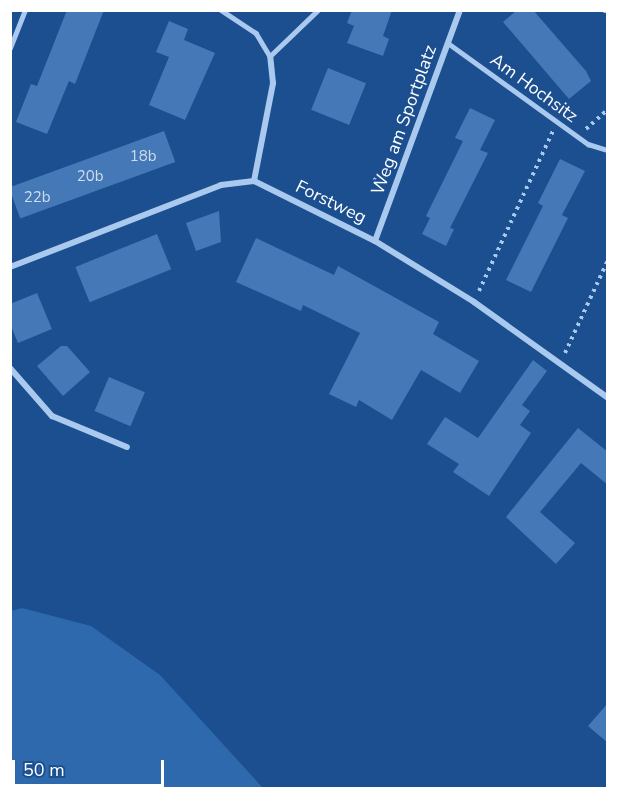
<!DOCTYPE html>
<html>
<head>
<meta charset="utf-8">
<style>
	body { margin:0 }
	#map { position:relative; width:618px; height:799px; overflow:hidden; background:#1b4f8f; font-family:"Nunito Sans",sans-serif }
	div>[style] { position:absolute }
	.green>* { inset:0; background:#2e69ad }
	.building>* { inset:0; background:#4478b7; transform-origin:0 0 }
	.path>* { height:4px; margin-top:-2px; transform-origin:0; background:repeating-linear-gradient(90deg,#a9c9ee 0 3px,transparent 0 7.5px) }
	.lane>* { height:4.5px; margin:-2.25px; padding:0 2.25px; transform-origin:2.25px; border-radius:2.25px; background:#a9c9ee }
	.street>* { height:6px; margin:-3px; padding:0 3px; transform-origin:3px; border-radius:3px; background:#a9c9ee }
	span { translate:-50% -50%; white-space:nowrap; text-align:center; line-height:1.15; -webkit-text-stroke:4.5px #1b4f8f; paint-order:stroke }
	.number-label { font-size:15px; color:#d0dded }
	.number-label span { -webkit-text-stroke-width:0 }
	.street-label { font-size:18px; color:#fff }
	.frame { position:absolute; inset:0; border:12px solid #fff; pointer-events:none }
	.scale { position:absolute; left:12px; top:760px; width:152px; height:27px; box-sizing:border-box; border:3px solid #fff; border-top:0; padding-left:8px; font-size:18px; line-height:21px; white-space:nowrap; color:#fff; -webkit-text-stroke:4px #1b4f8f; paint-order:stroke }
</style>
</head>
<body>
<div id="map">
	<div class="green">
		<i style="clip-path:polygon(22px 608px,91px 626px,160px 675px,263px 788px,11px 788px,11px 611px)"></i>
	</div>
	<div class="building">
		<i style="clip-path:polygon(67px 10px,104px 10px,75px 84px,69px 81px,47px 134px,16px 122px,31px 84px,37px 86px)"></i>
		<i style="clip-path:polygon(352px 10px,392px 10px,383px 36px,389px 39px,383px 56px,347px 43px,354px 26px,347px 23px)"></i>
		<i style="clip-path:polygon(517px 10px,533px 10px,586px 71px,591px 81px,569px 99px,503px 22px)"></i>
		<i style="clip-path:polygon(169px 21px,188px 29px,184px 40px,215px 53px,185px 120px,149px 105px,169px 57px,156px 52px)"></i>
		<i style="left:328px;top:68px;width:41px;height:45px;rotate:22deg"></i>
		<i style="clip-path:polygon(470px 108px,495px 120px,480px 150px,488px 153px,450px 228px,454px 229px,446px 246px,422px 234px,430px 218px,426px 216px,463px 141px,455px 138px)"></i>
		<i style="left:164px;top:131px;width:33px;height:165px;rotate:70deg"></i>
		<i style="clip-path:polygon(560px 159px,585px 171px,562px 215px,568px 218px,531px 292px,506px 280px,543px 206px,538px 203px)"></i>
		<i style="clip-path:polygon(219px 211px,221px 242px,196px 251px,186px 223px)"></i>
		<i style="left:157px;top:234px;width:38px;height:88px;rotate:68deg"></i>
		<i style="clip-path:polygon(256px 238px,334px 275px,338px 266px,439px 322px,433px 334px,479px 361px,460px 393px,421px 370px,392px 420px,359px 400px,356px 407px,329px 394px,360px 333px,303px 305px,301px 311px,236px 282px)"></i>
		<i style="clip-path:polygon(37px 293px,52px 329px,18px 343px,10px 324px,10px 304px)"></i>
		<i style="clip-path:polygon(61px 346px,67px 346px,90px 372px,63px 396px,37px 366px)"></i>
		<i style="clip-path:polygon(533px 360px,547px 371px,522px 405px,530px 411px,520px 425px,531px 433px,489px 496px,453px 472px,459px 464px,427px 444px,445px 417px,478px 438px)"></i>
		<i style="left:109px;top:377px;width:39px;height:37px;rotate:23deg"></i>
		<i style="clip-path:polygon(578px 428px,608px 452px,608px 485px,581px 463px,540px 512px,575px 543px,556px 564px,506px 517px)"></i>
		<i style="clip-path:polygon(608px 703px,608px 743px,588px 726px)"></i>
	</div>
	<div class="path">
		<i style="left:604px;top:10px;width:6px;rotate:51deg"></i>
		<i style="left:586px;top:129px;width:30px;rotate:-42deg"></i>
		<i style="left:373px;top:179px;width:11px;rotate:27deg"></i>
		<i style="left:479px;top:291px;width:176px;rotate:-65.2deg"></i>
		<i style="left:565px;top:353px;width:102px;rotate:-65.2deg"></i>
	</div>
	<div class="lane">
		<i style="left:221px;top:10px;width:42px;rotate:33.3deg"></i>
		<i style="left:256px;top:33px;width:27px;rotate:59deg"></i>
		<i style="left:270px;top:56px;width:66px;rotate:-43.8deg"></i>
		<i style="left:448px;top:43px;width:173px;rotate:35.8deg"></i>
		<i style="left:588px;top:144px;width:21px;rotate:17deg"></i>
		<i style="left:10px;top:48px;width:41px;rotate:-68.5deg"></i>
	</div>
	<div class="street">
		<i style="left:254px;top:181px;width:100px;rotate:-79deg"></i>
		<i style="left:273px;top:83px;width:27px;rotate:-96deg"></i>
		<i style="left:375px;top:241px;width:246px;rotate:-69.8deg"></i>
		<i style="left:10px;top:267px;width:226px;rotate:-21.2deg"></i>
		<i style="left:221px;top:185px;width:33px;rotate:-7deg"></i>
		<i style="left:254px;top:181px;width:135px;rotate:26.4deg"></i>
		<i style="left:375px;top:241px;width:116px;rotate:31.6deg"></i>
		<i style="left:474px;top:302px;width:165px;rotate:35.6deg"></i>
		<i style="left:10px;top:368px;width:64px;rotate:48.8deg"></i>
		<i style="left:52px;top:416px;width:81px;rotate:22.5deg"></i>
	</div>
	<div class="number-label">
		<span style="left:143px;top:157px">18b</span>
		<span style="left:90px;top:177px">20b</span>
		<span style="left:37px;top:198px">22b</span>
	</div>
	<div class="street-label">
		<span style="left:534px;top:88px;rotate:36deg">Am Hochsitz</span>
		<span style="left:404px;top:120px;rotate:-70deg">Weg am Sportplatz</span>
		<span style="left:331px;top:202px;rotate:26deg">Forstweg</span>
	</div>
	<div class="frame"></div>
	<div class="scale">50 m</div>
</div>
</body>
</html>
